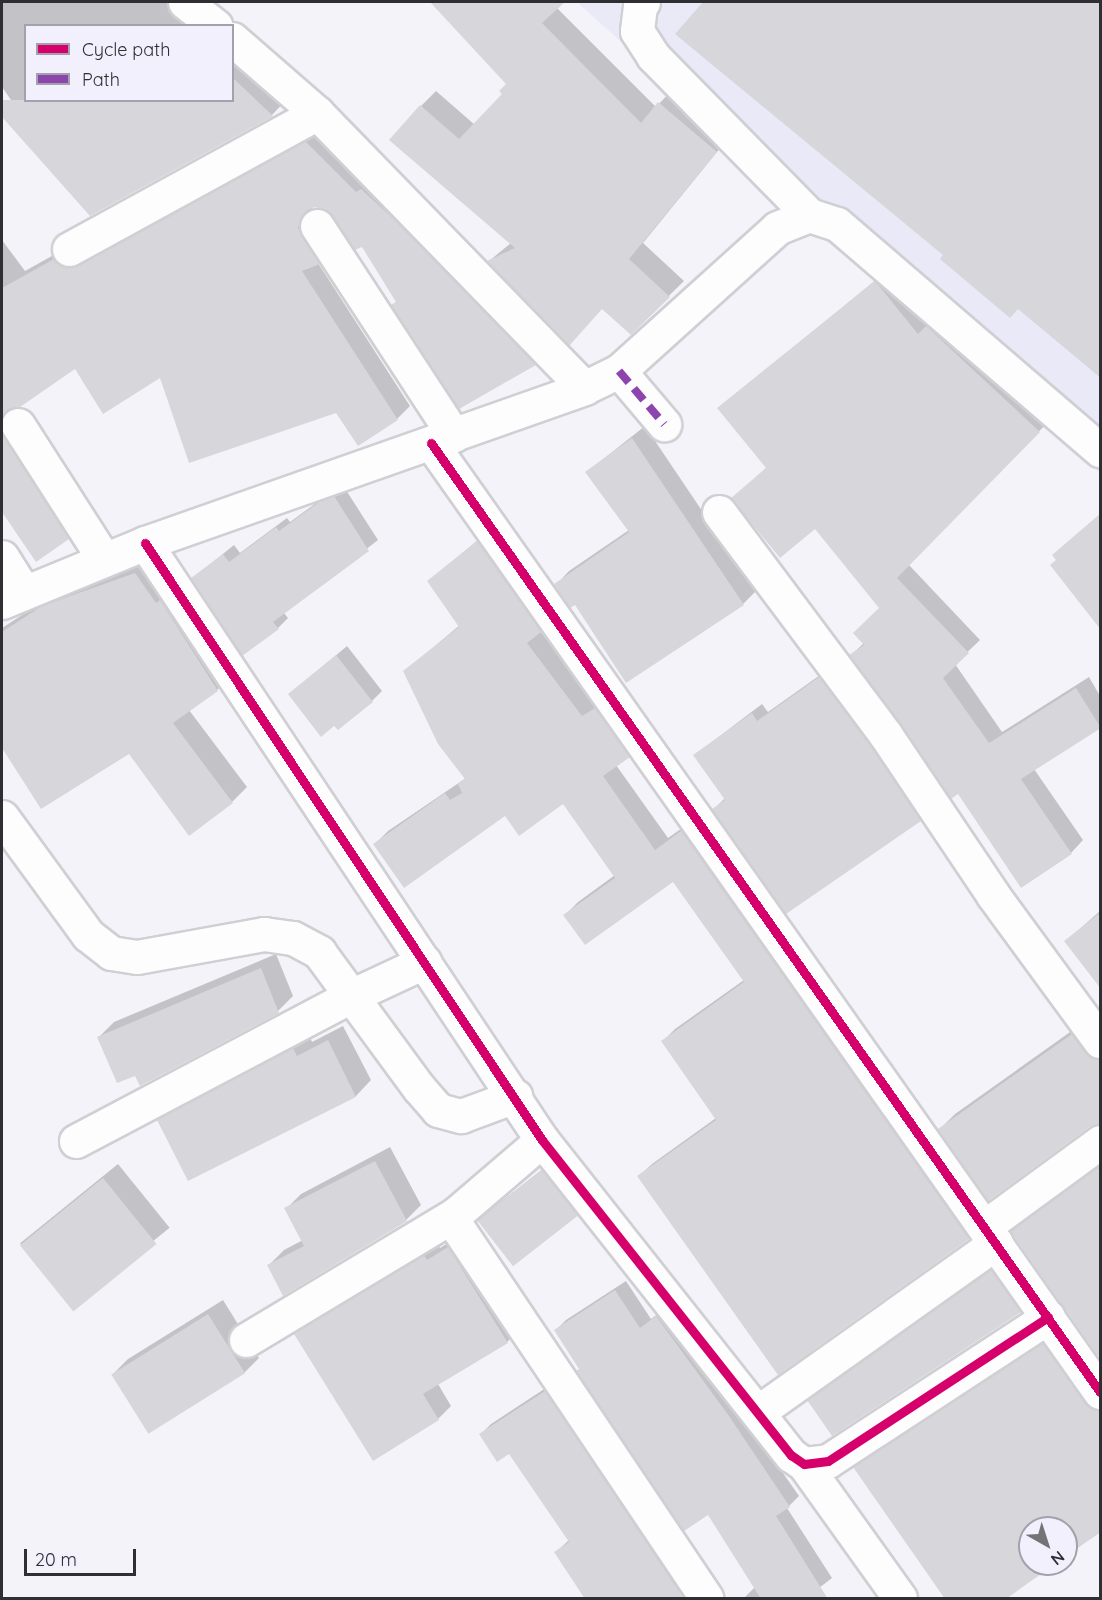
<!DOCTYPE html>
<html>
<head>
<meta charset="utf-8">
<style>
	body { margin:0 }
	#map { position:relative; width:1102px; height:1600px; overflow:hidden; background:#f3f3f9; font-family:Quicksand,sans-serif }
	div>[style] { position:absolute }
	.built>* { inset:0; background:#eae9f7 }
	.shadow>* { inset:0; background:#0003; transform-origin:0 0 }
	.building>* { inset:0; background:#d6d6db; transform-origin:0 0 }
	.roads { filter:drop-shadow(2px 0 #cfcfd4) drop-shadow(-2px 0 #cfcfd4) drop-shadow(0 2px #cfcfd4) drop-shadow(0 -2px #cfcfd4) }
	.minor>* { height:33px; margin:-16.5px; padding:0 16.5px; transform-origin:16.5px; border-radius:16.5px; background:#fdfdfe }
	.quiet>* { height:8px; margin-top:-4px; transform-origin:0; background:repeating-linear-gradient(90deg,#8e44ad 0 15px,transparent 0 23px) }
	.cycleway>* { height:9px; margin:-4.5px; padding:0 4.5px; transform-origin:4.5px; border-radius:4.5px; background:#d6006c }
	span { translate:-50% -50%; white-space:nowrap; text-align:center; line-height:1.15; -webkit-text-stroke:6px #f1f0fc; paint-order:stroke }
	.frame { position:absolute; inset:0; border:3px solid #2e2e33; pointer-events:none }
	.legend { position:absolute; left:24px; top:24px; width:210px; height:78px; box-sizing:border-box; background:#f1f0fc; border:2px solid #a3a2ac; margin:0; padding:8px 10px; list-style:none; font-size:18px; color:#2e2e33 }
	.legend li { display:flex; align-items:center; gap:12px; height:30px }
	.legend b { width:30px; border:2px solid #a3a2ac }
	.north { position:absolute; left:1018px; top:1516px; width:60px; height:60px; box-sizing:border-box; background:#f1f0fc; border:2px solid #a3a2ac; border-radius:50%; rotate:141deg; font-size:16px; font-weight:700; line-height:24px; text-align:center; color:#2e2e33 }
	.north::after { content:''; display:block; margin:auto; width:21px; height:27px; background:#737378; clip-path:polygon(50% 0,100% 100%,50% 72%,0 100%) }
	.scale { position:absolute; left:24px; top:1549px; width:112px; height:27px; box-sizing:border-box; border:3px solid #2e2e33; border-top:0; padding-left:8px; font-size:18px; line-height:21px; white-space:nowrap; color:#2e2e33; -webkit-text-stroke:4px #f1f0fc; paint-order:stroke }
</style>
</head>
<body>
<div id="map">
	<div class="built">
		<i style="clip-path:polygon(581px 2px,1100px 2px,1100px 473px,579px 4px)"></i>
	</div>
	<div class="shadow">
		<i style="clip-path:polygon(2px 2px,190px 2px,214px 26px,26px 26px,26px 100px,232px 100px,232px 43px,288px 98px,272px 115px,90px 214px,2px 87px)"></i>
		<i style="clip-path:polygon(432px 2px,563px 2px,556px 7px,656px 107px,674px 88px,730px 136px,643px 243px,684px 281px,631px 333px,603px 308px,489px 261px,511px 243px,421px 106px,436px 91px,475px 125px,505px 94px,508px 84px)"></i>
		<i style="clip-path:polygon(705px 2px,1100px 2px,1100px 377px,1018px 308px,945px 255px,678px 34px)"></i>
		<i style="clip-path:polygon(319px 129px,547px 351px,535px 364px,393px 305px,397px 301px,362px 245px,356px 248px,327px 208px,312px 207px,311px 214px,332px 250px,318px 263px,410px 406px,397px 419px,337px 411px,161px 376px,76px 367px,13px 407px,12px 411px,81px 525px,68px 538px,37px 560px,2px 508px,2px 240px,25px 271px,68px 247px)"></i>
		<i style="clip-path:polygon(888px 270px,1051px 419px,909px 565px,980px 640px,955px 664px,1002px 732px,1089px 677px,1100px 696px,1100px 726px,1034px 769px,1083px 840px,1071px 853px,958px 792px,851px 655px,864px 643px,881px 608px,815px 527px,733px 498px,767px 467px,719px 408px)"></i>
		<i style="clip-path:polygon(645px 426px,756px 591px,743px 604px,575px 603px,556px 585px,569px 571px,629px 530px,587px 472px)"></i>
		<i style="clip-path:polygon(344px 487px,378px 540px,284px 613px,288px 618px,278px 628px,193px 578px,234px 545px,240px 553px,287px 518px,290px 522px,334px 490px)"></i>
		<i style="clip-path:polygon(491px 529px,553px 618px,540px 631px,596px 705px,641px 743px,616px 765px,668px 838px,695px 819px,981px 1225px,968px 1238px,778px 1373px,639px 1176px,652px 1164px,716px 1118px,663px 1041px,675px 1029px,744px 980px,674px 880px,565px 915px,578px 902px,615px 875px,564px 802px,375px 844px,388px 831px,466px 778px,405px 671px,460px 625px,429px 581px)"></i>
		<i style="clip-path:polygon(151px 559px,232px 675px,217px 690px,189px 710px,247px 787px,232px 802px,189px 834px,129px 752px,41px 807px,2px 746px,2px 628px,59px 591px)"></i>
		<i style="clip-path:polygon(347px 646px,382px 691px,372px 701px,290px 694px)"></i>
		<i style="clip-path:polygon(830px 668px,930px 810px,920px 820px,714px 809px,725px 798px,695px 755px,762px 704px,768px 712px)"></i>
		<i style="clip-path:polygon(1100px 911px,1100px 986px,1066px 941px)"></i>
		<i style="clip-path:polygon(276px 954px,293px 996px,278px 1011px,136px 1074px,99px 1037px,114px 1022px)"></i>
		<i style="clip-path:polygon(1087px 1020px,1100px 1038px,1100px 1122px,940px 1129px,955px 1114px)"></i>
		<i style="clip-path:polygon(343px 1026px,371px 1080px,356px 1096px,188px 1179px,159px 1120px,174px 1105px,309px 1034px,312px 1042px)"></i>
		<i style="clip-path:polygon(390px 1147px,421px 1205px,406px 1220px,269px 1265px,284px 1250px,303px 1240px,286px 1209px,301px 1194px)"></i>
		<i style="left:553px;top:1161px;width:55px;height:95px;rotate:52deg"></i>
		<i style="clip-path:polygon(1100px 1162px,1100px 1350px,1012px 1231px,1027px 1216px)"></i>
		<i style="left:118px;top:1164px;width:82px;height:126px;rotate:51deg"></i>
		<i style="clip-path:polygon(461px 1235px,520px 1329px,507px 1342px,438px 1384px,451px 1406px,438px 1419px,373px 1459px,296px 1334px,309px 1321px,438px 1243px,440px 1248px)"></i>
		<i style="clip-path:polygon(1006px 1256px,1035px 1296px,1020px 1311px,809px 1400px,824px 1385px)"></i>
		<i style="clip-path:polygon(626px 1281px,651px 1319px,667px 1307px,799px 1496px,787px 1508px,832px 1578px,806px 1598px,744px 1598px,755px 1587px,708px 1513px,580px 1368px,556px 1330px,566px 1320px)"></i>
		<i style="clip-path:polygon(223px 1300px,259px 1358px,244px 1373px,113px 1374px,128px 1359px)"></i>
		<i style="clip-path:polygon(1061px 1326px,1100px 1381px,1100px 1530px,1066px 1554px,1066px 1528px,1030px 1528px,1030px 1564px,1052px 1564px,1003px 1598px,855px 1467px,873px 1449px)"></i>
		<i style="clip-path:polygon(555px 1382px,690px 1583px,680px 1593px,556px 1552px,569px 1540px,510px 1452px,481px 1434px,491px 1424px)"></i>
	</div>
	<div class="building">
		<i style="clip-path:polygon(430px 2px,565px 2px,542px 23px,641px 123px,658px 102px,717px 152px,629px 259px,670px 297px,631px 335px,602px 309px,569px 346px,487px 261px,515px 248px,389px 140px,420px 105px,459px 139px,502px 94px,499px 91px,506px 84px)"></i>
		<i style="clip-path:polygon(703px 2px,1101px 2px,1101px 378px,1018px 309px,1010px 318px,940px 259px,943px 255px,675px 34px)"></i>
		<i style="clip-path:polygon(232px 77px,273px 116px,90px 216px,2px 117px,2px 100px,232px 100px)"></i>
		<i style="clip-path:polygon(305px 141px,356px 192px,361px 189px,398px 223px,536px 365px,459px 409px,391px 305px,396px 302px,362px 247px,355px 250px,332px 215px,325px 209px,315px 207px,307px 210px,301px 217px,298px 228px,320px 264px,302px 271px,398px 420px,358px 446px,336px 413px,189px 463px,160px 378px,103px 414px,75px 369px,20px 407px,8px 409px,2px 416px,2px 288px,54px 259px,68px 268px,78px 265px)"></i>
		<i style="clip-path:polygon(875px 281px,918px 334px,926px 326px,1040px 432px,897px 578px,969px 653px,943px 678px,989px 743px,1076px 688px,1101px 728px,1021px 779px,1072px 854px,1021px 888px,958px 794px,951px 799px,901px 724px,849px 655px,864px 645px,853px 633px,879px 608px,815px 529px,780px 558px,731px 498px,766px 468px,717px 408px)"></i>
		<i style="clip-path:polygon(2px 433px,69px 539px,36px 562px,2px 512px)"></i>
		<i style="clip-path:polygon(632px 438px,744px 605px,626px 683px,575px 605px,570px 608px,554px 584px,629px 532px,585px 472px)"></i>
		<i style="clip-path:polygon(334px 496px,369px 551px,273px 622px,279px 629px,242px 656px,191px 578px,223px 554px,229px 562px,276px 527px,279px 531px,322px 500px)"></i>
		<i style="clip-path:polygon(1101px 513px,1101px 630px,1050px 565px,1056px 560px,1052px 555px)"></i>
		<i style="clip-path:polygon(477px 541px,541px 632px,527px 643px,582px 716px,595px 708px,630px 757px,603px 776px,655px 850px,681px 831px,969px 1239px,778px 1375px,637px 1176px,716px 1120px,661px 1041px,744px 982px,673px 882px,585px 945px,563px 915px,615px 878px,563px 804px,519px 836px,505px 816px,404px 888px,373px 844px,445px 793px,450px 800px,462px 793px,458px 784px,465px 779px,438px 744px,403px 671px,459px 627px,427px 581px)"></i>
		<i style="clip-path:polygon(135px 573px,156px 603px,160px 600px,218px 691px,173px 723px,233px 803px,189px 836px,129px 754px,41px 809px,2px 748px,2px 632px,42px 606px)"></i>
		<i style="clip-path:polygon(336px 655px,373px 702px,338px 730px,334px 726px,321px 737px,288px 694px)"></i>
		<i style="clip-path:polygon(819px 677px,870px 745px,921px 821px,786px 914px,712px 809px,725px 800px,693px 755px,752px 713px,757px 721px)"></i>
		<i style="clip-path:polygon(1101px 912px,1101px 989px,1064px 941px)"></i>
		<i style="clip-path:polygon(261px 968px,279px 1013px,140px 1086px,135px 1076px,117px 1083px,97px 1037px)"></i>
		<i style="clip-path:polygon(1072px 1034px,1085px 1053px,1101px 1059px,1101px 1124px,1089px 1127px,988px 1201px,938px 1129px)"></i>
		<i style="clip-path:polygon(328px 1040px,356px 1097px,188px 1181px,157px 1120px,293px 1048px,297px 1056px)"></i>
		<i style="clip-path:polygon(375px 1161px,407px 1221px,283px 1296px,267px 1265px,304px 1246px,284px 1208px)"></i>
		<i style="clip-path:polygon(1097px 1167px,1101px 1172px,1101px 1360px,1010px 1231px)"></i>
		<i style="left:542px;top:1170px;width:58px;height:82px;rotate:52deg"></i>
		<i style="left:103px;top:1178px;width:85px;height:107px;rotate:51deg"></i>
		<i style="clip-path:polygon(448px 1247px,508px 1343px,423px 1394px,439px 1420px,373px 1461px,294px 1334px,424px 1255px,427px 1260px)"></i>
		<i style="clip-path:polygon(991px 1270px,1021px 1312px,832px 1436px,807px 1400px)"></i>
		<i style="clip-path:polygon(615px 1290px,640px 1328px,656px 1316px,729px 1416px,790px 1507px,776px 1516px,828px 1599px,761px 1599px,708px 1515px,684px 1531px,576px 1371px,579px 1369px,554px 1330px)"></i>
		<i style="left:208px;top:1314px;width:70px;height:114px;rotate:58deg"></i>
		<i style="clip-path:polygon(1043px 1343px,1085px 1403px,1092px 1409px,1101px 1411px,1101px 1532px,1066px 1556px,1066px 1528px,1030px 1528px,1030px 1564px,1055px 1564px,1006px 1599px,945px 1599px,853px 1467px)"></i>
		<i style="clip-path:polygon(545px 1391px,684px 1599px,585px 1599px,554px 1552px,569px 1542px,509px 1454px,497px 1462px,479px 1434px)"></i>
	</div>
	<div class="roads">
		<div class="minor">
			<i style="left:185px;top:2px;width:39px;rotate:38deg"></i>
			<i style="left:643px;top:2px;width:5px;rotate:127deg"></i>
			<i style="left:640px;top:6px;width:25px;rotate:97deg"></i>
			<i style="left:637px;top:31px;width:30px;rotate:57deg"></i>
			<i style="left:653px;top:56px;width:223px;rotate:45.5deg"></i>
			<i style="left:809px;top:215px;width:29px;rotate:18deg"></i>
			<i style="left:837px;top:224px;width:347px;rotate:40.7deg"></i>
			<i style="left:232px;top:39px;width:113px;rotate:41deg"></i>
			<i style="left:317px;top:113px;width:383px;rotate:45.8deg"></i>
			<i style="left:317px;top:226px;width:250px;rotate:56.8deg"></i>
			<i style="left:69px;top:249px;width:283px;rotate:-28.7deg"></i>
			<i style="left:619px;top:371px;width:70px;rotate:49.7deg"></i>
			<i style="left:18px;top:425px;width:159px;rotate:57.3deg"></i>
			<i style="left:431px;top:443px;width:1161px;rotate:54.82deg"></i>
			<i style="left:719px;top:512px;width:277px;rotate:53.2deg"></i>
			<i style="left:885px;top:734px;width:194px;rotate:56.1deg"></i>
			<i style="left:993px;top:895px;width:181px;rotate:53.8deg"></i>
			<i style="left:145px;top:543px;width:717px;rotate:56.38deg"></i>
			<i style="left:542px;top:1140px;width:402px;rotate:51.7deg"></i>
			<i style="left:791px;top:1455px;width:16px;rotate:35deg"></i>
			<i style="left:804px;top:1464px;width:24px;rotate:-7deg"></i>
			<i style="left:828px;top:1461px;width:263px;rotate:-33.2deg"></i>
			<i style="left:2px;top:557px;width:41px;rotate:57.8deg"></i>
			<i style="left:2px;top:602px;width:155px;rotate:-22.4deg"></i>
			<i style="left:145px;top:543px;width:466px;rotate:-19.4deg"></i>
			<i style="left:584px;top:388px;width:39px;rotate:-26deg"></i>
			<i style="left:619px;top:371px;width:213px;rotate:-42.1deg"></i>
			<i style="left:777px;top:228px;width:35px;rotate:-22deg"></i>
			<i style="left:2px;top:817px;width:146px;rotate:53.9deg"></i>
			<i style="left:88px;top:935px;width:29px;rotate:38deg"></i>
			<i style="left:111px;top:953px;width:26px;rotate:9deg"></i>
			<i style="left:137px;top:957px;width:129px;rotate:-10.3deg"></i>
			<i style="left:264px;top:934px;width:29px;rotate:8deg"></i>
			<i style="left:293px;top:938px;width:30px;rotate:28deg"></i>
			<i style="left:319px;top:952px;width:169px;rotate:53.7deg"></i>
			<i style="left:419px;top:1088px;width:29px;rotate:49deg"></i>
			<i style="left:438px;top:1110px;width:24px;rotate:15deg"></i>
			<i style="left:461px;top:1116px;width:58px;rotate:-20.3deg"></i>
			<i style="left:542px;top:1140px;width:120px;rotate:139.4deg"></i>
			<i style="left:451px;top:1218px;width:458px;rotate:56.1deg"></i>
			<i style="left:76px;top:1141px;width:311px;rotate:-27.8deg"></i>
			<i style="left:351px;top:996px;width:81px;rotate:-25deg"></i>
			<i style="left:984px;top:1227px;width:144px;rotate:-36.2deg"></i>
			<i style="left:246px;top:1340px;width:243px;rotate:-31deg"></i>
			<i style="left:758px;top:1412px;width:292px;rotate:-35.4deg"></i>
			<i style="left:804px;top:1464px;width:165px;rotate:54.4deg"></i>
		</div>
	</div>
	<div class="quiet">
		<i style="left:619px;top:371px;width:70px;rotate:49.7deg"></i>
	</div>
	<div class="cycleway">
		<i style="left:431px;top:443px;width:1161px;rotate:54.82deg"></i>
		<i style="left:145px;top:543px;width:717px;rotate:56.38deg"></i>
		<i style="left:542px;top:1140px;width:402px;rotate:51.7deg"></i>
		<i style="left:791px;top:1455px;width:16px;rotate:35deg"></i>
		<i style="left:804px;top:1464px;width:24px;rotate:-7deg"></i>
		<i style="left:828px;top:1461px;width:263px;rotate:-33.2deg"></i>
	</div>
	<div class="frame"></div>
	<ul class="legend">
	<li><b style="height:8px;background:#d6006c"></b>Cycle path</li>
	<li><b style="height:8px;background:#8e44ad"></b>Path</li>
	</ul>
	<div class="north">N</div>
	<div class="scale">20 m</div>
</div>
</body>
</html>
